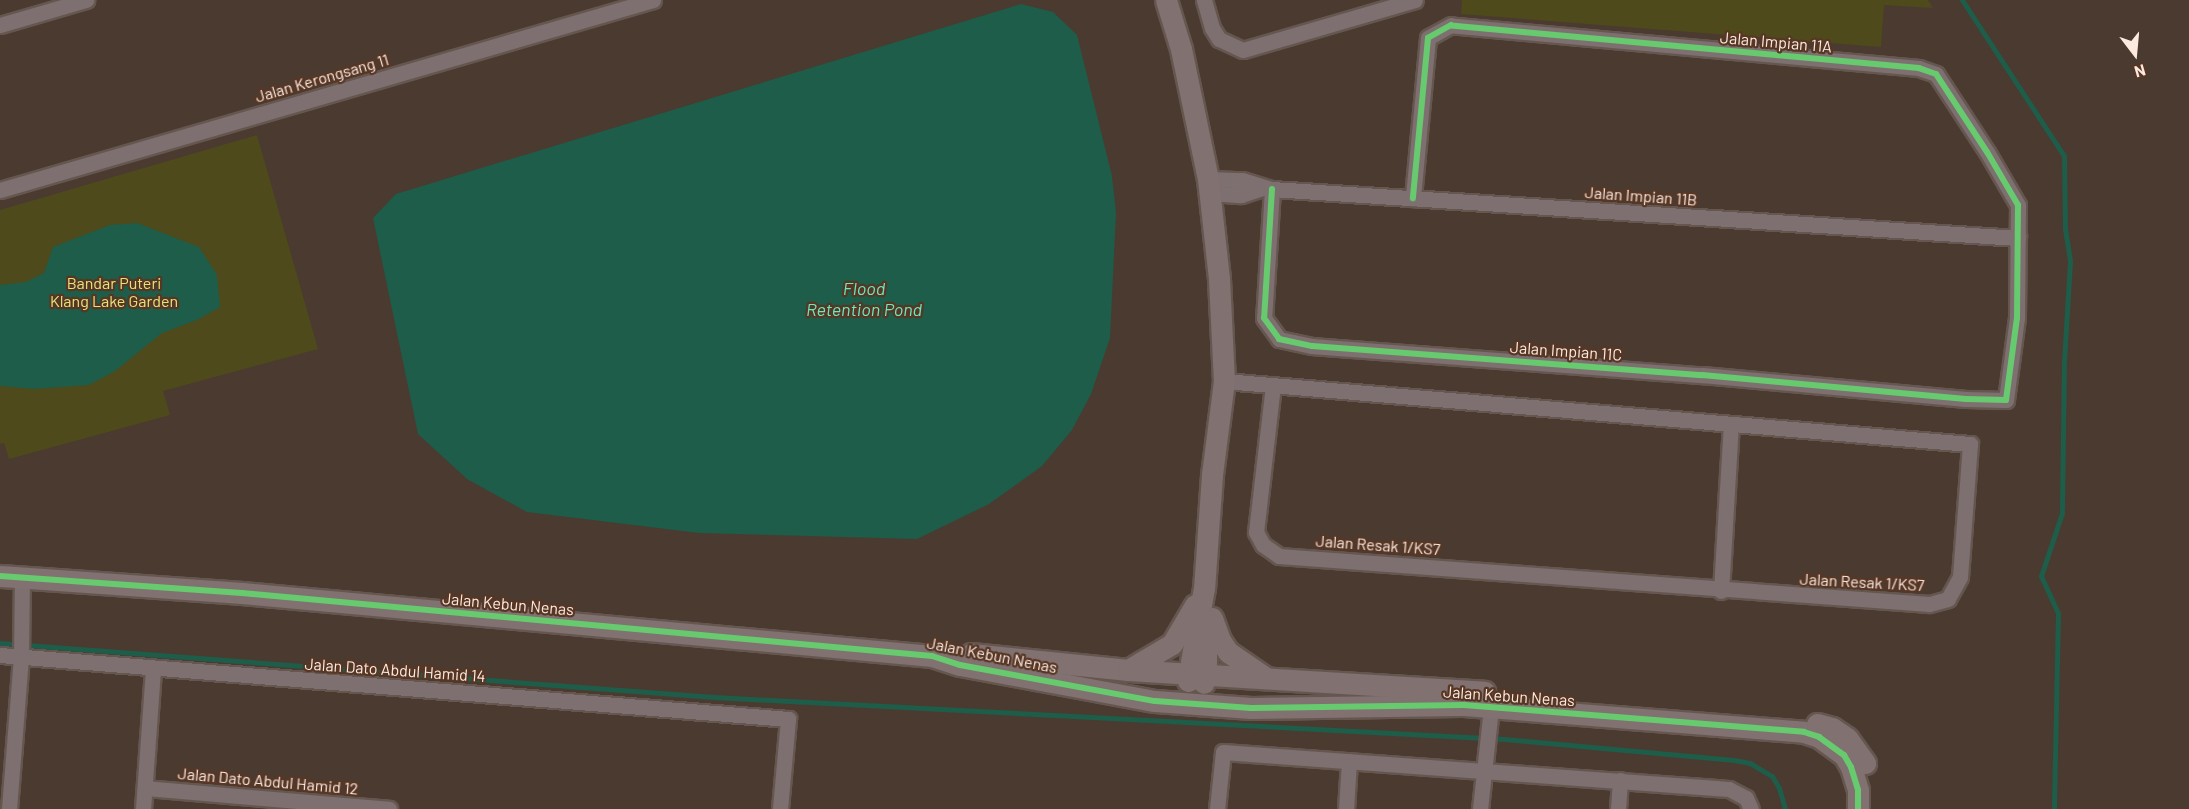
<!DOCTYPE html>
<html>
<head>
<meta charset="utf-8">
<style>
	body { margin:0 }
	#map { position:relative; width:2189px; height:809px; overflow:hidden; background:#4b3a30; font-family:Barlow,sans-serif }
	div>[style] { position:absolute }
	.green>* { inset:0; background:#4e4a1b }
	.water>* { inset:0; background:#1d5d49 }
	.stream>* { height:5px; margin:-2.5px; padding:0 2.5px; transform-origin:2.5px; border-radius:2.5px; background:#1d5d49 }
	.roads { filter:drop-shadow(2px 0 #65574f) drop-shadow(-2px 0 #65574f) drop-shadow(0 2px #65574f) drop-shadow(0 -2px #65574f) }
	.street>* { height:15px; margin:-7.5px; padding:0 7.5px; transform-origin:7.5px; border-radius:7.5px; background:#7e7070 }
	.secondary>* { height:21px; margin:-10.5px; padding:0 10.5px; transform-origin:10.5px; border-radius:10.5px; background:#817171 }
	.cycleway>* { height:6px; margin:-3px; padding:0 3px; transform-origin:3px; border-radius:3px; background:#67ca6e }
	span { translate:-50% -50%; white-space:nowrap; text-align:center; line-height:1.15; -webkit-text-stroke:4.5px #573624; paint-order:stroke }
	.street-label { font-size:16px; color:#fceae1 }
	.park-label { font-size:16px; color:#e4e47b }
	.water-label { font-size:18px; color:#6ae8bf; font-style:italic }
	.north { position:absolute; left:2105px; top:24px; width:60px; height:60px; -webkit-text-stroke:4px #573624; paint-order:stroke; rotate:164deg; font-size:16px; font-weight:700; line-height:24px; text-align:center; color:#fceae1 }
	.north::after { content:''; display:block; margin:auto; width:21px; height:27px; background:#fceae1; clip-path:polygon(50% 0,100% 100%,50% 72%,0 100%) }
</style>
</head>
<body>
<div id="map">
	<div class="green">
		<i style="clip-path:polygon(1462px 0,1928px 0,1933px 8px,1884px 5px,1881px 47px,1461px 14px)"></i>
		<i style="clip-path:polygon(257px 135px,318px 349px,163px 391px,170px 415px,9px 459px,4px 443px,0 444px,0 210px)"></i>
	</div>
	<div class="water">
		<i style="clip-path:polygon(1021px 4px,1053px 12px,1077px 35px,1112px 176px,1116px 213px,1110px 338px,1091px 394px,1072px 430px,1042px 466px,989px 504px,917px 539px,699px 533px,527px 512px,467px 479px,418px 434px,373px 218px,396px 194px)"></i>
		<i style="clip-path:polygon(137px 223px,199px 247px,217px 275px,220px 307px,197px 320px,162px 333px,115px 371px,89px 385px,34px 389px,0 386px,0 285px,26px 282px,44px 273px,53px 247px,110px 225px)"></i>
	</div>
	<div class="stream">
		<i style="left:1962px;top:0;width:186px;rotate:56.8deg"></i>
		<i style="left:2064px;top:156px;width:73px;rotate:89.2deg"></i>
		<i style="left:2065px;top:229px;width:32px;rotate:81deg"></i>
		<i style="left:2070px;top:261px;width:101px;rotate:93.4deg"></i>
		<i style="left:2064px;top:362px;width:151px;rotate:90.8deg"></i>
		<i style="left:2062px;top:513px;width:66px;rotate:108.4deg"></i>
		<i style="left:2041px;top:576px;width:41px;rotate:65.3deg"></i>
		<i style="left:2058px;top:613px;width:196px;rotate:91.2deg"></i>
		<i style="left:0;top:643px;width:716px;rotate:4.33deg"></i>
		<i style="left:714px;top:697px;width:791px;rotate:3.04deg"></i>
		<i style="left:1504px;top:739px;width:231px;rotate:5.2deg"></i>
		<i style="left:1734px;top:760px;width:16px;rotate:11deg"></i>
		<i style="left:1750px;top:763px;width:26px;rotate:31deg"></i>
		<i style="left:1772px;top:776px;width:14px;rotate:60deg"></i>
		<i style="left:1779px;top:788px;width:22px;rotate:74deg"></i>
	</div>
	<div class="roads">
		<div class="street">
			<i style="left:1204px;top:0;width:29px;rotate:74deg"></i>
			<i style="left:1212px;top:28px;width:13px;rotate:58deg"></i>
			<i style="left:1219px;top:39px;width:26px;rotate:25deg"></i>
			<i style="left:1243px;top:50px;width:179px;rotate:-16.2deg"></i>
			<i style="left:0;top:25px;width:90px;rotate:-16.2deg"></i>
			<i style="left:1208px;top:179px;width:34px;rotate:2deg"></i>
			<i style="left:1242px;top:180px;width:31px;rotate:17deg"></i>
			<i style="left:1272px;top:189px;width:748px;rotate:3.76deg"></i>
			<i style="left:1272px;top:189px;width:129px;rotate:93.5deg"></i>
			<i style="left:1264px;top:318px;width:26px;rotate:54deg"></i>
			<i style="left:1279px;top:339px;width:34px;rotate:12deg"></i>
			<i style="left:1312px;top:346px;width:391px;rotate:4.3deg"></i>
			<i style="left:1702px;top:375px;width:265px;rotate:5.2deg"></i>
			<i style="left:1966px;top:399px;width:40px;rotate:1.4deg"></i>
			<i style="left:2006px;top:400px;width:83px;rotate:-82.4deg"></i>
			<i style="left:2017px;top:318px;width:113px;rotate:-89.5deg"></i>
			<i style="left:2018px;top:205px;width:61px;rotate:-120.3deg"></i>
			<i style="left:1987px;top:152px;width:93px;rotate:-123.2deg"></i>
			<i style="left:1936px;top:74px;width:18px;rotate:-161deg"></i>
			<i style="left:1919px;top:68px;width:470px;rotate:-174.8deg"></i>
			<i style="left:1451px;top:25px;width:26px;rotate:151deg"></i>
			<i style="left:1428px;top:38px;width:161px;rotate:95.4deg"></i>
			<i style="left:0;top:190px;width:680px;rotate:-16.22deg"></i>
			<i style="left:1210px;top:193px;width:31px;rotate:4deg"></i>
			<i style="left:1241px;top:195px;width:23px;rotate:-18deg"></i>
			<i style="left:1224px;top:381px;width:749px;rotate:4.83deg"></i>
			<i style="left:1970px;top:444px;width:133px;rotate:94.3deg"></i>
			<i style="left:1960px;top:577px;width:25px;rotate:119deg"></i>
			<i style="left:1948px;top:599px;width:20px;rotate:165deg"></i>
			<i style="left:1929px;top:604px;width:652px;rotate:-175.78deg"></i>
			<i style="left:1279px;top:556px;width:19px;rotate:-145deg"></i>
			<i style="left:1263px;top:545px;width:15px;rotate:-118deg"></i>
			<i style="left:1256px;top:532px;width:148px;rotate:-83.4deg"></i>
			<i style="left:1721px;top:591px;width:166px;rotate:-86.6deg"></i>
			<i style="left:0;top:655px;width:791px;rotate:4.64deg"></i>
			<i style="left:788px;top:719px;width:90px;rotate:95.1deg"></i>
			<i style="left:145px;top:788px;width:245px;rotate:4.9deg"></i>
			<i style="left:9px;top:809px;width:152px;rotate:-85.5deg"></i>
			<i style="left:21px;top:657px;width:79px;rotate:-89.3deg"></i>
			<i style="left:143px;top:809px;width:139px;rotate:-85.9deg"></i>
			<i style="left:1217px;top:809px;width:57px;rotate:-84deg"></i>
			<i style="left:1223px;top:752px;width:507px;rotate:4.18deg"></i>
			<i style="left:1729px;top:789px;width:19px;rotate:28deg"></i>
			<i style="left:1746px;top:798px;width:12px;rotate:66deg"></i>
			<i style="left:1346px;top:809px;width:48px;rotate:-86.4deg"></i>
			<i style="left:1480px;top:809px;width:111px;rotate:-83.8deg"></i>
			<i style="left:1618px;top:809px;width:29px;rotate:-86deg"></i>
		</div>
		<div class="secondary">
			<i style="left:1166px;top:0;width:51px;rotate:73deg"></i>
			<i style="left:1181px;top:49px;width:133px;rotate:78.3deg"></i>
			<i style="left:1208px;top:179px;width:101px;rotate:83.7deg"></i>
			<i style="left:1219px;top:279px;width:102px;rotate:87.2deg"></i>
			<i style="left:1224px;top:381px;width:95px;rotate:97.3deg"></i>
			<i style="left:1212px;top:475px;width:113px;rotate:94deg"></i>
			<i style="left:1204px;top:588px;width:75px;rotate:100deg"></i>
			<i style="left:1191px;top:662px;width:4px;rotate:90deg"></i>
			<i style="left:1191px;top:666px;width:21px;rotate:53deg"></i>
			<i style="left:0;top:576px;width:243px;rotate:4deg"></i>
			<i style="left:242px;top:593px;width:693px;rotate:5.22deg"></i>
			<i style="left:932px;top:656px;width:29px;rotate:18deg"></i>
			<i style="left:960px;top:665px;width:198px;rotate:10.5deg"></i>
			<i style="left:1155px;top:701px;width:96px;rotate:4.2deg"></i>
			<i style="left:1251px;top:708px;width:213px;rotate:-0.8deg"></i>
			<i style="left:1464px;top:705px;width:341px;rotate:4.5deg"></i>
			<i style="left:1804px;top:732px;width:16px;rotate:18deg"></i>
			<i style="left:1819px;top:737px;width:31px;rotate:36deg"></i>
			<i style="left:1844px;top:755px;width:14px;rotate:60deg"></i>
			<i style="left:1851px;top:767px;width:24px;rotate:73deg"></i>
			<i style="left:1858px;top:790px;width:19px;rotate:90deg"></i>
			<i style="left:1212px;top:618px;width:23px;rotate:70deg"></i>
			<i style="left:1220px;top:640px;width:14px;rotate:56deg"></i>
			<i style="left:1228px;top:652px;width:46px;rotate:34.4deg"></i>
			<i style="left:971px;top:654px;width:158px;rotate:5.8deg"></i>
			<i style="left:1128px;top:670px;width:357px;rotate:3.5deg"></i>
			<i style="left:1128px;top:670px;width:51px;rotate:-30.6deg"></i>
			<i style="left:1172px;top:644px;width:45px;rotate:-59.5deg"></i>
			<i style="left:1188px;top:681px;width:11px;rotate:-34deg"></i>
			<i style="left:1197px;top:675px;width:15px;rotate:-53deg"></i>
			<i style="left:1206px;top:663px;width:44px;rotate:-90deg"></i>
			<i style="left:1817px;top:724px;width:16px;rotate:15deg"></i>
			<i style="left:1832px;top:728px;width:18px;rotate:34deg"></i>
			<i style="left:1847px;top:738px;width:31px;rotate:54deg"></i>
		</div>
	</div>
	<div class="cycleway">
		<i style="left:1272px;top:189px;width:129px;rotate:93.5deg"></i>
		<i style="left:1264px;top:318px;width:26px;rotate:54deg"></i>
		<i style="left:1279px;top:339px;width:34px;rotate:12deg"></i>
		<i style="left:1312px;top:346px;width:391px;rotate:4.3deg"></i>
		<i style="left:1702px;top:375px;width:265px;rotate:5.2deg"></i>
		<i style="left:1966px;top:399px;width:40px;rotate:1.4deg"></i>
		<i style="left:2006px;top:400px;width:83px;rotate:-82.4deg"></i>
		<i style="left:2017px;top:318px;width:113px;rotate:-89.5deg"></i>
		<i style="left:2018px;top:205px;width:61px;rotate:-120.3deg"></i>
		<i style="left:1987px;top:152px;width:93px;rotate:-123.2deg"></i>
		<i style="left:1936px;top:74px;width:18px;rotate:-161deg"></i>
		<i style="left:1919px;top:68px;width:470px;rotate:-174.8deg"></i>
		<i style="left:1451px;top:25px;width:26px;rotate:151deg"></i>
		<i style="left:1428px;top:38px;width:161px;rotate:95.4deg"></i>
		<i style="left:0;top:576px;width:243px;rotate:4deg"></i>
		<i style="left:242px;top:593px;width:693px;rotate:5.22deg"></i>
		<i style="left:932px;top:656px;width:29px;rotate:18deg"></i>
		<i style="left:960px;top:665px;width:198px;rotate:10.5deg"></i>
		<i style="left:1155px;top:701px;width:96px;rotate:4.2deg"></i>
		<i style="left:1251px;top:708px;width:213px;rotate:-0.8deg"></i>
		<i style="left:1464px;top:705px;width:341px;rotate:4.5deg"></i>
		<i style="left:1804px;top:732px;width:16px;rotate:18deg"></i>
		<i style="left:1819px;top:737px;width:31px;rotate:36deg"></i>
		<i style="left:1844px;top:755px;width:14px;rotate:60deg"></i>
		<i style="left:1851px;top:767px;width:24px;rotate:73deg"></i>
		<i style="left:1858px;top:790px;width:19px;rotate:90deg"></i>
	</div>
	<div class="street-label">
		<span style="left:1776px;top:42px;rotate:5deg">Jalan Impian 11A</span>
		<span style="left:322px;top:78px;rotate:-16deg">Jalan Kerongsang 11</span>
		<span style="left:1641px;top:196px;rotate:4deg">Jalan Impian 11B</span>
		<span style="left:1566px;top:351px;rotate:4deg">Jalan Impian 11C</span>
		<span style="left:1378px;top:545px;rotate:4deg">Jalan Resak 1/KS7</span>
		<span style="left:1862px;top:582px;rotate:3deg">Jalan Resak 1/KS7</span>
		<span style="left:508px;top:604px;rotate:5deg">Jalan Kebun Nenas</span>
		<span style="left:992px;top:655px;rotate:11deg">Jalan Kebun Nenas</span>
		<span style="left:395px;top:670px;rotate:4deg">Jalan Dato Abdul Hamid 14</span>
		<span style="left:1509px;top:696px;rotate:4deg">Jalan Kebun Nenas</span>
		<span style="left:268px;top:781px;rotate:5deg">Jalan Dato Abdul Hamid 12</span>
	</div>
	<div class="park-label">
		<span style="left:114px;top:292px">Bandar Puteri<br>Klang Lake Garden</span>
	</div>
	<div class="water-label">
		<span style="left:864px;top:299px">Flood<br>Retention Pond</span>
	</div>
	<div class="north">N</div>
</div>
</body>
</html>
